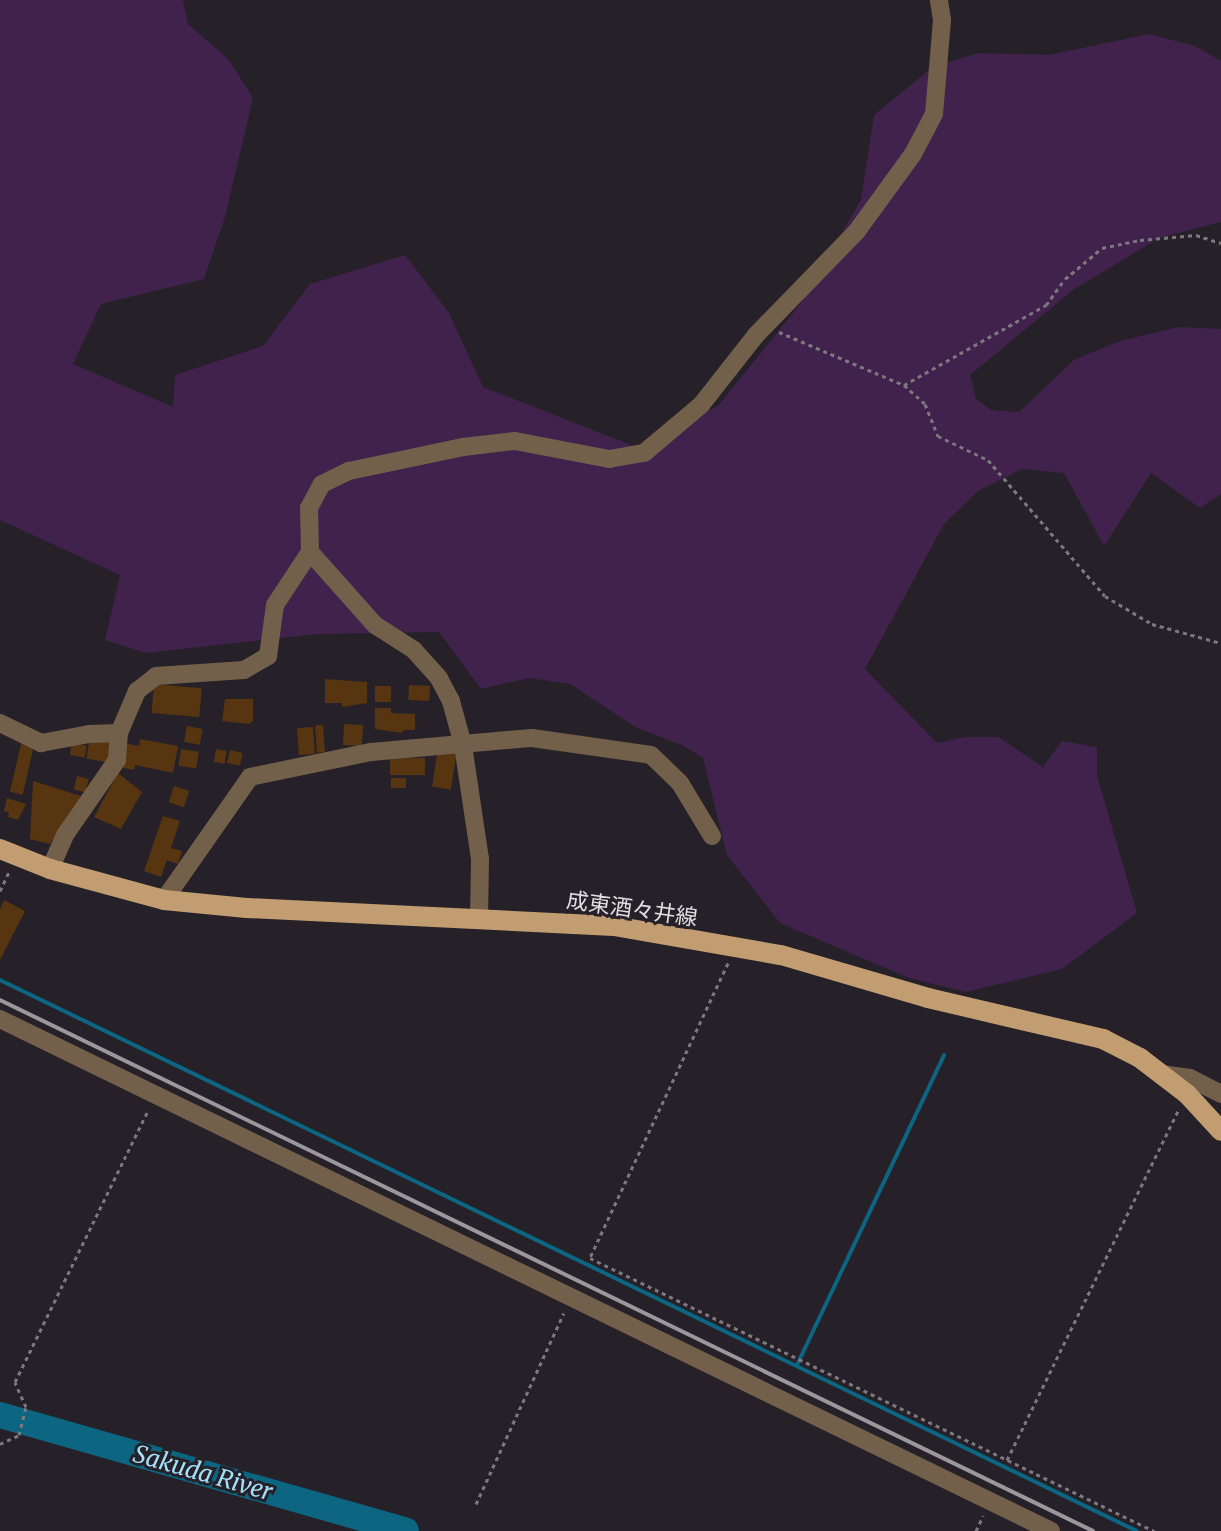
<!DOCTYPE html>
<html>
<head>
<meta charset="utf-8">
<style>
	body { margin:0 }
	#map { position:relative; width:1221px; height:1531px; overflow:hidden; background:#262128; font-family:Merriweather,"Noto Sans JP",serif }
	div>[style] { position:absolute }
	.green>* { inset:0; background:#40224c }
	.stream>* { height:4px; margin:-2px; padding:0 2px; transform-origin:2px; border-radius:2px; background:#0c6581 }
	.river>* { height:26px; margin:-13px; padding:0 13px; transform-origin:13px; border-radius:13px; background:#0c6581 }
	.building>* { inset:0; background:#563510; transform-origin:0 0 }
	.path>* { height:3px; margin-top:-1.5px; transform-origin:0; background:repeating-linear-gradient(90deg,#7c787e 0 4px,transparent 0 8px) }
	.minor>* { height:18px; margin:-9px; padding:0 9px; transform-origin:9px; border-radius:9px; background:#72604b }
	.major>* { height:20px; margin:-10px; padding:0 10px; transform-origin:10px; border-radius:10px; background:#c29d71 }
	.rail>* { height:4px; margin:-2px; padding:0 2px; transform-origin:2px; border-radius:2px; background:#9b979d }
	span { translate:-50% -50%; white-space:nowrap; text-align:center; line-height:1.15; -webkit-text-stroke:6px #262128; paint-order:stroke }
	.street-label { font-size:22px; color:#e0dde2 }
	.water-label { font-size:24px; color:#a3dff8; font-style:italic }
</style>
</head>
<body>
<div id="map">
	<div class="green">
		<i style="clip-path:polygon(0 0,183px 0,188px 24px,229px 60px,253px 98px,225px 217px,204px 279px,101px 304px,73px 364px,173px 407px,175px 375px,263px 346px,310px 284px,405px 255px,449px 313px,483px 387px,636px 447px,718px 406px,802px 302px,861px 200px,874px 115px,933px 67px,978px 53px,1049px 55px,1149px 34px,1195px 46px,1221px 61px,1221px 222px,1159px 238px,1073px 290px,970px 375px,976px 399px,991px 410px,1019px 412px,1074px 360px,1120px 341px,1179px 327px,1221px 329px,1221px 494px,1200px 508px,1151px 473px,1104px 546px,1064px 473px,1022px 469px,978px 491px,944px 524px,865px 669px,937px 743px,966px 737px,998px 737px,1043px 767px,1062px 741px,1097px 747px,1097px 776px,1137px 913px,1062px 969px,966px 992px,909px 978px,780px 923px,727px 855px,703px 758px,682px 745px,637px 728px,570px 684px,529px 678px,481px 689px,439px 632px,317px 634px,146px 653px,105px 640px,120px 575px,0 520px)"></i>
	</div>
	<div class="stream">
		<i style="left:0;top:980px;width:1263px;rotate:25.86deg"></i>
		<i style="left:797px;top:1365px;width:343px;rotate:-64.6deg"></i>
	</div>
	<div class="river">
		<i style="left:0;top:1415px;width:422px;rotate:15.9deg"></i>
	</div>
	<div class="building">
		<i style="clip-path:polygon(325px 679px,367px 682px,367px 703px,342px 707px,342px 703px,325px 703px)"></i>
		<i style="left:154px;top:684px;width:48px;height:29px;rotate:5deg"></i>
		<i style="left:409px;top:685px;width:21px;height:15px;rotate:3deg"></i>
		<i style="left:375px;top:686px;width:16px;height:16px"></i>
		<i style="clip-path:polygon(225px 699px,253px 699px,253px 721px,249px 724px,222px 721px)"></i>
		<i style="clip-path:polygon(375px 708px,391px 708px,391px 713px,415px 714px,415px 730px,403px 730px,403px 733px,375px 729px)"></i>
		<i style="left:344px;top:724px;width:19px;height:21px;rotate:3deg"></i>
		<i style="left:323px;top:725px;width:27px;height:8px;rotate:86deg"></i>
		<i style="left:187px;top:726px;width:16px;height:16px;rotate:11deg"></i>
		<i style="left:313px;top:727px;width:27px;height:16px;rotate:86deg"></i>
		<i style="left:90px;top:736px;width:24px;height:23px;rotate:9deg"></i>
		<i style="clip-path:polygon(140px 739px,178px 746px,173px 773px,135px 765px,134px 770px,119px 767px,124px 743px,139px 746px)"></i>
		<i style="left:72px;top:743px;width:15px;height:12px;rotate:11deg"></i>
		<i style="left:21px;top:744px;width:13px;height:49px;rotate:13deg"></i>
		<i style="left:181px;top:749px;width:18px;height:17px;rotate:9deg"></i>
		<i style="left:216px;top:749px;width:11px;height:13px;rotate:10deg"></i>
		<i style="left:438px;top:749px;width:19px;height:38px;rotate:9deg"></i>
		<i style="left:230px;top:750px;width:13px;height:13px;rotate:13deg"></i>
		<i style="left:425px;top:758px;width:17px;height:35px;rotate:90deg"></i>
		<i style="clip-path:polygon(118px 773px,142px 792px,121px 829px,94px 817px)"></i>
		<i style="left:77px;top:776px;width:12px;height:14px;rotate:14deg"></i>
		<i style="left:406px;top:778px;width:10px;height:15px;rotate:90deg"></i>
		<i style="clip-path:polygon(33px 781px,81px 796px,50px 844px,30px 839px)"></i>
		<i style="left:174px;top:786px;width:16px;height:17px;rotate:18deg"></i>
		<i style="clip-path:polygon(7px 798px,26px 804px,18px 820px,8px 817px,9px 812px,4px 811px)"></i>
		<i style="clip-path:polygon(163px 816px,180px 821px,171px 848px,182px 851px,178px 864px,167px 860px,161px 877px,144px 871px)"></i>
		<i style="clip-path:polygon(4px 900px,25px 911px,0 960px,0 909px)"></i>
	</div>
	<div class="path">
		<i style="left:779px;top:332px;width:136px;rotate:23deg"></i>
		<i style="left:904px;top:385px;width:28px;rotate:42deg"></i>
		<i style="left:925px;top:404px;width:35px;rotate:68deg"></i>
		<i style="left:938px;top:436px;width:55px;rotate:25.6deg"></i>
		<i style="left:988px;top:460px;width:179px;rotate:49.3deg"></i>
		<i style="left:1105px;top:596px;width:55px;rotate:30.8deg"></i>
		<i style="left:1152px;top:624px;width:72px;rotate:15.4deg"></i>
		<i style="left:904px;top:385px;width:163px;rotate:-29.4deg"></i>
		<i style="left:1046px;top:305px;width:32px;rotate:-54deg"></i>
		<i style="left:1065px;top:279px;width:48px;rotate:-40deg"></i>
		<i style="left:1102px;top:248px;width:39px;rotate:-12deg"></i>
		<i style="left:1140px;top:240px;width:56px;rotate:-5.1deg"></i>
		<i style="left:1196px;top:235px;width:26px;rotate:18deg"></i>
		<i style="left:0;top:891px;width:23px;rotate:-65deg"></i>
		<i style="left:728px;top:963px;width:326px;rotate:115.1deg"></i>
		<i style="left:590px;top:1258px;width:627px;rotate:25.83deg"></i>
		<i style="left:0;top:1444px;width:21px;rotate:-25deg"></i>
		<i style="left:19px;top:1435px;width:29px;rotate:-76deg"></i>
		<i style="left:26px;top:1407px;width:27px;rotate:-114deg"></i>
		<i style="left:15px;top:1382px;width:302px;rotate:-63.9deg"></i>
		<i style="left:1007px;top:1460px;width:389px;rotate:-63.9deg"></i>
		<i style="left:476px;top:1504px;width:210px;rotate:-65.3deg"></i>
		<i style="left:976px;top:1531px;width:17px;rotate:-65deg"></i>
	</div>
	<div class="minor">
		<i style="left:0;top:723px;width:46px;rotate:26deg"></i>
		<i style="left:41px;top:743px;width:49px;rotate:-10.6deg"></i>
		<i style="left:89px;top:734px;width:30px;rotate:-2deg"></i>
		<i style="left:50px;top:869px;width:37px;rotate:-66deg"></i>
		<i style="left:65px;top:835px;width:91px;rotate:-55.3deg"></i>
		<i style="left:117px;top:760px;width:27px;rotate:-86deg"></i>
		<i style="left:119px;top:733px;width:46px;rotate:-66.8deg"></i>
		<i style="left:137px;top:691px;width:24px;rotate:-38deg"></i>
		<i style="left:156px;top:676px;width:88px;rotate:-3.9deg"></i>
		<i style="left:244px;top:670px;width:28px;rotate:-30deg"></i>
		<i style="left:268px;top:656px;width:51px;rotate:-82.2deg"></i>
		<i style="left:275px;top:605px;width:64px;rotate:-56.6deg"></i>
		<i style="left:164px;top:900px;width:150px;rotate:-55deg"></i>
		<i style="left:250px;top:777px;width:124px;rotate:-11.7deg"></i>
		<i style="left:371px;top:752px;width:162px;rotate:-5deg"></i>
		<i style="left:532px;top:738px;width:120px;rotate:8.1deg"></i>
		<i style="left:651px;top:755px;width:40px;rotate:44deg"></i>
		<i style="left:680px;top:783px;width:62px;rotate:58.9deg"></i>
		<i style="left:479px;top:918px;width:59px;rotate:-89deg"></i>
		<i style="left:480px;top:859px;width:115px;rotate:-98.5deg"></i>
		<i style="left:463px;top:745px;width:46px;rotate:-105.3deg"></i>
		<i style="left:451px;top:701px;width:26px;rotate:-118deg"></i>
		<i style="left:439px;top:678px;width:38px;rotate:-132deg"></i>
		<i style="left:414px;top:650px;width:46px;rotate:-147.3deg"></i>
		<i style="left:375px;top:625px;width:98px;rotate:-131.7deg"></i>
		<i style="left:310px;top:552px;width:44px;rotate:-91.3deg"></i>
		<i style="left:309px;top:508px;width:27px;rotate:-62deg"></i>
		<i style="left:322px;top:484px;width:30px;rotate:-26deg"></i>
		<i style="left:349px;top:471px;width:116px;rotate:-11.9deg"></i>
		<i style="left:463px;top:447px;width:52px;rotate:-6.6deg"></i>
		<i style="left:515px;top:441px;width:96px;rotate:10.8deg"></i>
		<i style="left:609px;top:459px;width:36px;rotate:-10deg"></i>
		<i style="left:644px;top:453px;width:75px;rotate:-40.1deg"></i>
		<i style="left:701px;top:405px;width:89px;rotate:-51.8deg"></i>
		<i style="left:756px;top:335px;width:145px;rotate:-45.8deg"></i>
		<i style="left:857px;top:231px;width:95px;rotate:-54deg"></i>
		<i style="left:913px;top:154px;width:45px;rotate:-62.3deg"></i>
		<i style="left:934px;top:114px;width:94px;rotate:-85.1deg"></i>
		<i style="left:942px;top:20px;width:20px;rotate:-99deg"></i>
		<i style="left:0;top:1019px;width:1169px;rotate:25.97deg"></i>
		<i style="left:1161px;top:1074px;width:29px;rotate:8deg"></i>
		<i style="left:1190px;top:1078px;width:35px;rotate:27deg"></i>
	</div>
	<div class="major">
		<i style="left:0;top:849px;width:54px;rotate:21.8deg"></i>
		<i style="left:50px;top:869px;width:118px;rotate:15.2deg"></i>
		<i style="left:164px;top:900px;width:83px;rotate:5.5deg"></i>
		<i style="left:247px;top:908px;width:367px;rotate:2.8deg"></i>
		<i style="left:614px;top:926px;width:169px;rotate:9.9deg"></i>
		<i style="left:781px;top:955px;width:153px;rotate:16.3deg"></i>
		<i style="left:928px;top:998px;width:180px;rotate:13.2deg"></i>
		<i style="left:1103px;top:1039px;width:42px;rotate:27.2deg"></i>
		<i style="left:1140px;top:1058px;width:59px;rotate:37.5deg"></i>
		<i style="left:1187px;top:1094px;width:50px;rotate:47.4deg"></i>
	</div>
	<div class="rail">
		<i style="left:0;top:1000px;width:1215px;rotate:25.91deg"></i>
	</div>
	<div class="street-label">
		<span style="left:632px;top:909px;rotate:8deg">成東酒々井線</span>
	</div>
	<div class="water-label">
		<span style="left:203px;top:1473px;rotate:16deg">Sakuda River</span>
	</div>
</div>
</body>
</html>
